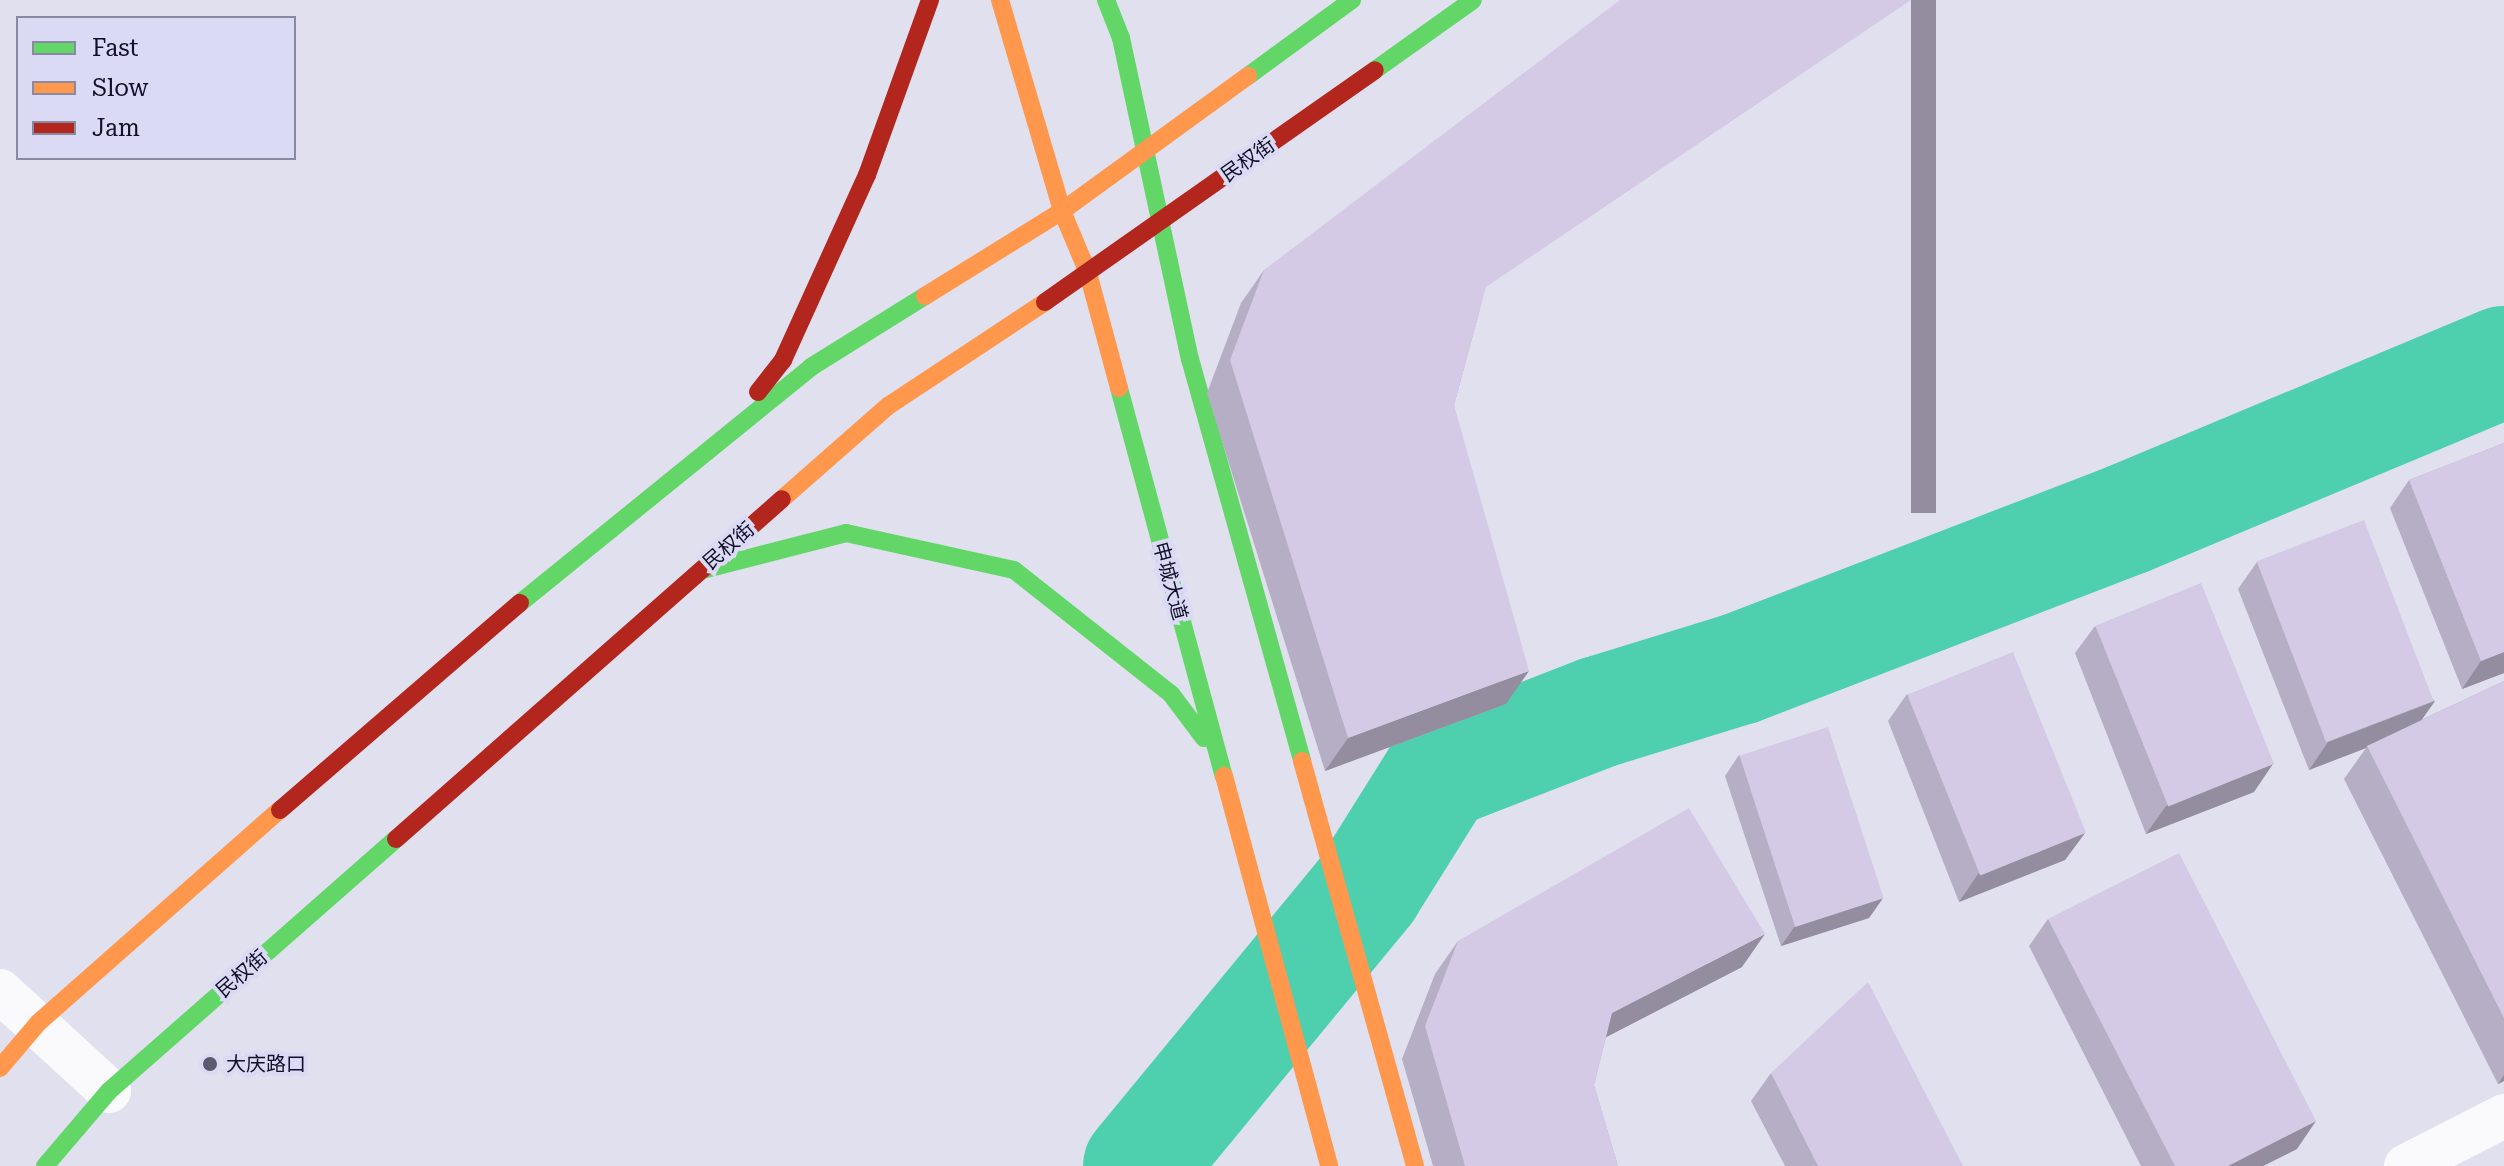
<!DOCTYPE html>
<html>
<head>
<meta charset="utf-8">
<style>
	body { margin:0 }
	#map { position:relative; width:2504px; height:1166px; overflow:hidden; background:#e0e0ef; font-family:"Roboto Serif","Noto Sans SC",serif }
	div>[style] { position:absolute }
	.river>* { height:112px; margin:-56px; padding:0 56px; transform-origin:56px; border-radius:56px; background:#4ed0af }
	.street>* { height:44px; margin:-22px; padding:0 22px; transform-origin:22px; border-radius:22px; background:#fafafd }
	.fast>* { height:18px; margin:-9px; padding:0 9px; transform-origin:9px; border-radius:9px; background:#63d668 }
	.slow>* { height:18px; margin:-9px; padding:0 9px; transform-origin:9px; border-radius:9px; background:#ff974d }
	.jam>* { height:18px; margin:-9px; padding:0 9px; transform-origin:9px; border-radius:9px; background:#b3261e }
	.wall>* { inset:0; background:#b6aec5 }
	.shaded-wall>* { inset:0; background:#948da0; transform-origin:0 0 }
	.building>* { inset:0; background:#d4cae5; transform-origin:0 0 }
	.dots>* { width:22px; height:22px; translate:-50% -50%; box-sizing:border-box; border:4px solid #dadaf5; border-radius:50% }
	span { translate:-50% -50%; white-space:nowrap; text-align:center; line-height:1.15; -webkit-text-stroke:8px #dadaf5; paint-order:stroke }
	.street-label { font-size:20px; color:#121028 }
	.poi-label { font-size:20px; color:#121028 }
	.left { translate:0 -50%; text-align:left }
	.legend { position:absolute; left:16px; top:16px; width:280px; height:144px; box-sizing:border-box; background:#dadaf5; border:2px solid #8a89a3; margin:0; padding:10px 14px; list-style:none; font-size:24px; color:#121028 }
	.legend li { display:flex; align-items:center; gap:16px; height:40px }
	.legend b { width:40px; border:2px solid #8a89a3 }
</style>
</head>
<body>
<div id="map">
	<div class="river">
		<i style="left:1139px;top:1166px;width:359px;rotate:-50.5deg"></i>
		<i style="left:1367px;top:889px;width:136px;rotate:-57.9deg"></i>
		<i style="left:1439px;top:774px;width:172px;rotate:-21.2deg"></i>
		<i style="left:1599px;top:712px;width:146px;rotate:-17.1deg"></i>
		<i style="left:1739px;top:669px;width:417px;rotate:-21.1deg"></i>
		<i style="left:2128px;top:519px;width:407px;rotate:-22.7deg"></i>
	</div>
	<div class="street">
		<i style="left:0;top:991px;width:148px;rotate:42.5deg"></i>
		<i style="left:2406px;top:1166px;width:110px;rotate:-27deg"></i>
	</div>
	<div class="fast">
		<i style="left:1106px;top:0;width:41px;rotate:68.5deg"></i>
		<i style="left:1121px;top:38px;width:328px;rotate:77.9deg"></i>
		<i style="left:1190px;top:359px;width:417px;rotate:74.4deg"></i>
		<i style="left:1375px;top:70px;width:120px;rotate:-35.5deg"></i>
		<i style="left:1248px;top:76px;width:129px;rotate:-36.2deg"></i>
		<i style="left:1119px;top:388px;width:402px;rotate:74.9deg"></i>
		<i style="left:706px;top:569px;width:145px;rotate:-14.4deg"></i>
		<i style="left:846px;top:533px;width:172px;rotate:12.4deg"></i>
		<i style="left:1014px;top:570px;width:200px;rotate:38.3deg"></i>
		<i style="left:1171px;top:694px;width:55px;rotate:53.1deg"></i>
		<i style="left:520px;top:603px;width:375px;rotate:-39deg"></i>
		<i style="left:811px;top:367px;width:134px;rotate:-31.9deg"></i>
		<i style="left:45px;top:1166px;width:99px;rotate:-49.5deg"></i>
		<i style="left:109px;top:1091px;width:382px;rotate:-41.3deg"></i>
	</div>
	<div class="slow">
		<i style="left:1000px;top:0;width:220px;rotate:73.6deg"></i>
		<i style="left:1062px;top:211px;width:67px;rotate:67.2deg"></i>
		<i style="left:1088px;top:273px;width:119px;rotate:74.9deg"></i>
		<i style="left:925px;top:296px;width:161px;rotate:-31.8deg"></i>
		<i style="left:1062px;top:211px;width:230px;rotate:-36deg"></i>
		<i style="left:782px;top:499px;width:141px;rotate:-41.3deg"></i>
		<i style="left:888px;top:406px;width:188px;rotate:-33.5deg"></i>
		<i style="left:1302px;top:761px;width:420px;rotate:74.4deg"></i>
		<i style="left:1224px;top:776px;width:404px;rotate:74.9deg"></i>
		<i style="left:0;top:1068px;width:59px;rotate:-49.8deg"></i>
		<i style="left:38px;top:1023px;width:322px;rotate:-41.4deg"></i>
	</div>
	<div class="jam">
		<i style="left:1045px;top:302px;width:403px;rotate:-35.1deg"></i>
		<i style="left:758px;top:392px;width:41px;rotate:-52deg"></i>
		<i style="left:783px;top:360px;width:203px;rotate:-65.6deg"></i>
		<i style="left:867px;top:175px;width:186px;rotate:-70.2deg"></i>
		<i style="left:280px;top:810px;width:317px;rotate:-40.8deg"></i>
		<i style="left:396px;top:839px;width:514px;rotate:-41.37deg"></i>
	</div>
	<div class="wall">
		<i style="clip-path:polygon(1264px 270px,1480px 309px,1454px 405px,1506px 704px,1325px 771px,1207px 393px,1241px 303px)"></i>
		<i style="clip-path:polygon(2504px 443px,2504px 673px,2462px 689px,2390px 508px,2409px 480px)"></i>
		<i style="clip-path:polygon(2257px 562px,2435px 701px,2421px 720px,2504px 681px,2504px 1081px,2498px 1084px,2344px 779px,2366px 748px,2309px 770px,2238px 589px)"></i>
		<i style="clip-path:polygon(2095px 626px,2254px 792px,2146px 834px,2075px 653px)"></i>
		<i style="clip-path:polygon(1907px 694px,2085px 833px,2065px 860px,1959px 902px,1888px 721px)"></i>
		<i style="clip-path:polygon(1739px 755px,1883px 898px,1869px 918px,1781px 946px,1725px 776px)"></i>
		<i style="clip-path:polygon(2048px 919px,2297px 1149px,2263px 1166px,2141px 1166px,2029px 946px)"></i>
		<i style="clip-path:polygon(1458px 941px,1742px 967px,1606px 1037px,1594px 1085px,1618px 1166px,1433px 1166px,1402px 1059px,1435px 974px)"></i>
		<i style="clip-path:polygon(1771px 1073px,1963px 1166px,1785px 1166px,1751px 1101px)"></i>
	</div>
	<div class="shaded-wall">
		<i style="left:1911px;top:0;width:25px;height:513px"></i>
		<i style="clip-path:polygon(2504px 652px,2504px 673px,2462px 689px,2481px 661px)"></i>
		<i style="clip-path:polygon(1529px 671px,1506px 704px,1325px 771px,1348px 738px)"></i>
		<i style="clip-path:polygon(2435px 701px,2416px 728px,2367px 746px,2366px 748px,2309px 770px,2328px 742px)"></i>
		<i style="clip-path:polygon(2273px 764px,2254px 792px,2146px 834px,2166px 806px)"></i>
		<i style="clip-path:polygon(2085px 833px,2065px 860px,1959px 902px,1978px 874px)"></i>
		<i style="clip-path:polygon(1883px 898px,1869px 918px,1781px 946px,1795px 926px)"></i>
		<i style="clip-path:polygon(1765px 934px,1742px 967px,1589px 1046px,1612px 1013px)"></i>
		<i style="clip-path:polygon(2504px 1075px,2504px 1081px,2498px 1084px)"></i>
		<i style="clip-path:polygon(2316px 1121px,2297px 1149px,2263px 1166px,2228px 1166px)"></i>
	</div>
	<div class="building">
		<i style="clip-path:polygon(1620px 0,1911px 0,1486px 287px,1454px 405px,1529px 671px,1348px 738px,1230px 360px,1264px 270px)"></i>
		<i style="clip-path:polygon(2504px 443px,2504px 652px,2481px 661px,2409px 480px)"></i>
		<i style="left:2364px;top:520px;width:194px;height:115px;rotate:69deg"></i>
		<i style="left:2201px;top:583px;width:195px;height:114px;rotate:68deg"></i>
		<i style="left:2013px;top:652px;width:195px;height:114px;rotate:68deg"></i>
		<i style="clip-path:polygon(2504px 681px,2504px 1018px,2367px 746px)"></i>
		<i style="left:1828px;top:727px;width:180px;height:93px;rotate:72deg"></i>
		<i style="clip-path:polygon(1689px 808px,1765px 934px,1612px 1013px,1594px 1085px,1618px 1166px,1465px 1166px,1425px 1026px,1458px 941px)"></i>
		<i style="clip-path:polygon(2179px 853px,2316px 1121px,2228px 1166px,2175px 1166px,2048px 919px)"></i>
		<i style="clip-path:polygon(1868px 982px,1963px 1166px,1818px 1166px,1771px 1073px)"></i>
	</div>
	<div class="dots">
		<i style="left:210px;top:1064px;background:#5a596e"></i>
	</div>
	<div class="street-label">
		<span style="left:1248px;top:160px;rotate:-35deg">民权街</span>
		<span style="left:729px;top:546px;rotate:-41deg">民权街</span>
		<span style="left:1170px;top:581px;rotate:75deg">申城大道</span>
		<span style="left:242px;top:974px;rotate:-41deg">民权街</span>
	</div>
	<div class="poi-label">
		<span class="left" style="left:226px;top:1064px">大庆路口</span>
	</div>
	<ul class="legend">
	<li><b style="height:10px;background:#63d668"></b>Fast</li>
	<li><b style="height:10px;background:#ff974d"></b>Slow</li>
	<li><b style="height:10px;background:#b3261e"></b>Jam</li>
	</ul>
</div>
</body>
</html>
